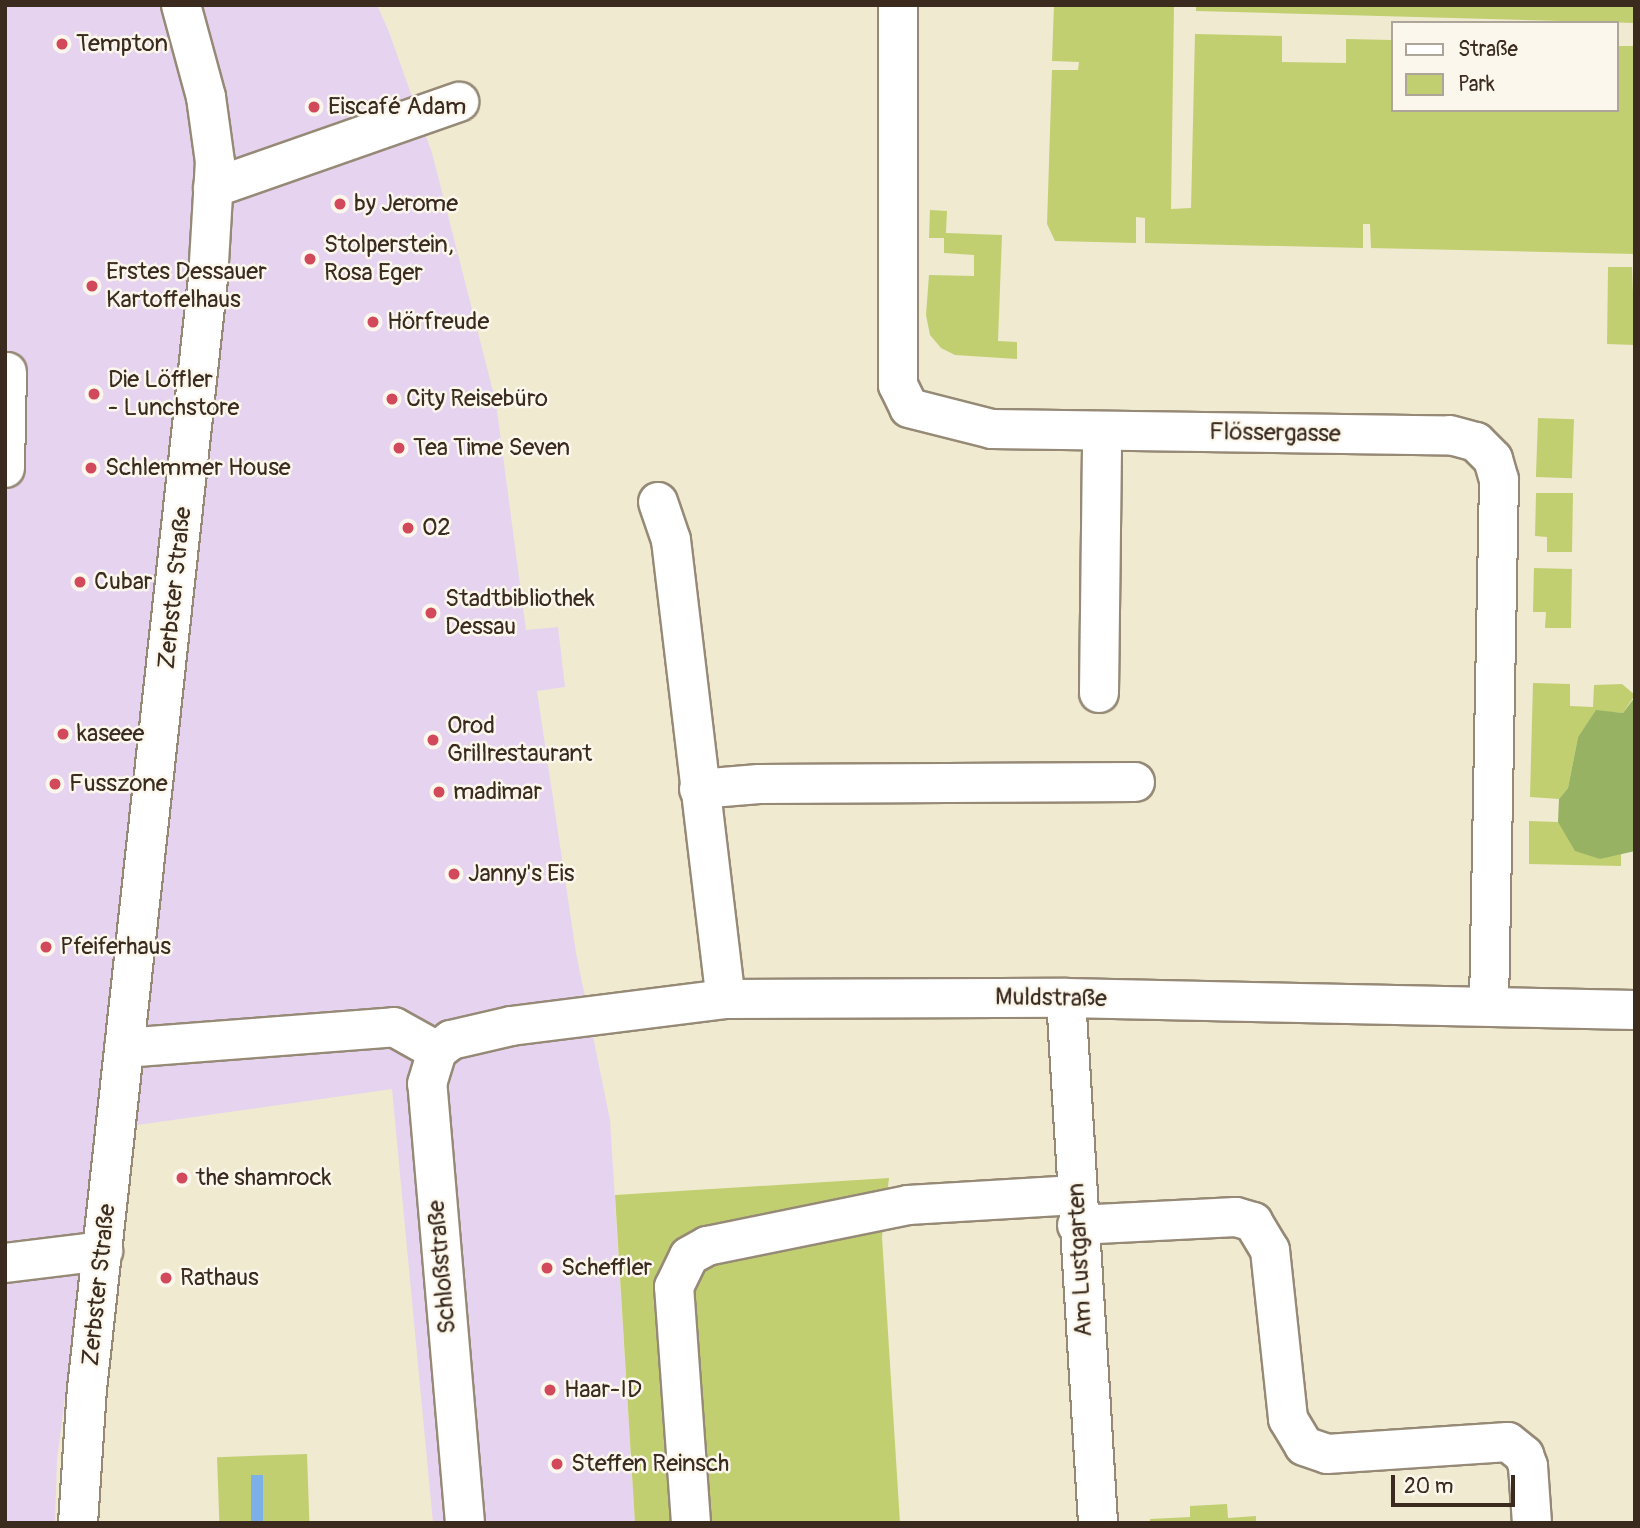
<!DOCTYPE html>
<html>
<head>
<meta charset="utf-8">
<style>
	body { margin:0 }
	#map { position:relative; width:1640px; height:1528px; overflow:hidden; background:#f0ead0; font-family:Pangolin,sans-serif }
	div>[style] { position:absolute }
	.built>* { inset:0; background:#e6d3f0 }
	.green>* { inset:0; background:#c1cf71; transform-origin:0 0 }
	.forest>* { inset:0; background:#98b263 }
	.water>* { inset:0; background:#7cb0e9; transform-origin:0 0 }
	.roads { filter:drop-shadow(2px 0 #968a77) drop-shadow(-2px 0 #968a77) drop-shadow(0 2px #968a77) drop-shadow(0 -2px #968a77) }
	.minor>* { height:38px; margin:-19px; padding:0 19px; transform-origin:19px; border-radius:19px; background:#fff }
	.dots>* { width:19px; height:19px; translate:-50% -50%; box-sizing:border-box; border:4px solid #fbf7ec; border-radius:50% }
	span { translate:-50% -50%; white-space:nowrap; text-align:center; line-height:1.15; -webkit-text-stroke:5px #fbf7ec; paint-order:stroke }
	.poi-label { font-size:24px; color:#3b2a1e }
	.left { translate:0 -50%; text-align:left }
	.street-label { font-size:24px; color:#3b2a1e }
	.frame { position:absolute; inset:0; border:7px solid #3b2a1e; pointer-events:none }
	.legend { position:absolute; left:1391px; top:21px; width:228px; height:91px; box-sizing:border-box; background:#fbf7ec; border:2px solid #aea59a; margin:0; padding:9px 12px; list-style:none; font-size:21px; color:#3b2a1e }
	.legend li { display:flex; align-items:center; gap:14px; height:35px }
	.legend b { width:35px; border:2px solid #aea59a }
	.scale { position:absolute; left:1391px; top:1475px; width:124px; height:32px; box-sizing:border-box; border:4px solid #3b2a1e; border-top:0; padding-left:9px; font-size:21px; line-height:24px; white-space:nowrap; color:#3b2a1e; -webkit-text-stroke:5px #fbf7ec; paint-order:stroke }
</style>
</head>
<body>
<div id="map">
	<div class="built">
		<i style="clip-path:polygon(5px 5px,377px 5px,389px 32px,432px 153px,496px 403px,526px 630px,558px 627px,565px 687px,537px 691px,576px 953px,610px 1120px,635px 1523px,433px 1523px,392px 1089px,130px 1126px,77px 1302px,57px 1460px,55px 1523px,5px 1523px)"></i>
	</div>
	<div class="green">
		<i style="clip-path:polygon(1054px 5px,1174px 5px,1171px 209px,1191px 208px,1195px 34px,1282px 36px,1282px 62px,1346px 63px,1346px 39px,1393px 40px,1393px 110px,1617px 110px,1617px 46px,1635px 46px,1635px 254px,1371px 248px,1370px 224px,1363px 224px,1363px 248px,1145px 243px,1145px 218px,1136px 217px,1136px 243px,1055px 241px,1047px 224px,1052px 70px,1078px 70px,1079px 62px,1052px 61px)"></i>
		<i style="clip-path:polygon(1196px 5px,1635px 5px,1635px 23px,1196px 11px)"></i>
		<i style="clip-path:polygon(930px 210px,947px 211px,946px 233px,1002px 235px,998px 341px,1017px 342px,1017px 359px,955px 355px,941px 348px,930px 335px,926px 315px,929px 275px,974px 276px,974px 255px,944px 253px,944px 238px,929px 238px)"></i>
		<i style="clip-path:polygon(1608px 267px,1632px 267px,1635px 345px,1607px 344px)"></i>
		<i style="left:1538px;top:418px;width:36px;height:59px;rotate:2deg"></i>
		<i style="clip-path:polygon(1536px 493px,1573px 493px,1572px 552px,1547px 552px,1547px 537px,1535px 536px)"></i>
		<i style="clip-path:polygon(1534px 568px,1572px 569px,1571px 628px,1545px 628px,1546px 612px,1533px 612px)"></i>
		<i style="clip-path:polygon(1533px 683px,1570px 684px,1570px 706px,1593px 707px,1594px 685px,1622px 684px,1635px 695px,1623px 713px,1596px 711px,1578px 737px,1568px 788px,1559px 799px,1530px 797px)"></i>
		<i style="clip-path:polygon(1529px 821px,1558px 822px,1600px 859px,1621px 851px,1621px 866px,1529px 864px)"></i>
		<i style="clip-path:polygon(889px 1178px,882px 1237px,900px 1523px,635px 1523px,615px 1195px)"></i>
		<i style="left:307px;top:1454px;width:69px;height:90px;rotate:88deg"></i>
		<i style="clip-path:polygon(1227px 1504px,1228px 1518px,1256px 1516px,1256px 1523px,1150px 1523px,1150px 1519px,1190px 1517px,1190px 1506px)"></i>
	</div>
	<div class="forest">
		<i style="clip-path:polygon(1635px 697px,1635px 851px,1600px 859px,1575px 851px,1558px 822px,1559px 799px,1568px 788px,1578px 737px,1596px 710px,1623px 713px)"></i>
	</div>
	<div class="water">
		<i style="left:263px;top:1475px;width:48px;height:12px;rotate:90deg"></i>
	</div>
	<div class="roads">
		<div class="minor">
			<i style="left:898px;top:5px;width:380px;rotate:90deg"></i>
			<i style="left:898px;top:385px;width:25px;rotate:64deg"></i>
			<i style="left:909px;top:408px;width:86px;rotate:14.2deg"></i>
			<i style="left:992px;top:429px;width:458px;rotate:0.8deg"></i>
			<i style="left:1450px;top:435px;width:27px;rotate:15deg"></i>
			<i style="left:1476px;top:442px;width:24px;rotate:45deg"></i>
			<i style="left:1493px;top:459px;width:22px;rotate:74deg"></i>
			<i style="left:1499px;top:480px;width:526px;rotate:91.09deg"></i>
			<i style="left:213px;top:188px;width:261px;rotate:-19.3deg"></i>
			<i style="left:5px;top:468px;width:96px;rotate:-88.8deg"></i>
			<i style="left:658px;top:502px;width:40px;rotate:71.1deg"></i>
			<i style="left:671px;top:540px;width:462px;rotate:83.2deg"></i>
			<i style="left:1099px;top:693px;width:262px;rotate:-89.3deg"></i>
			<i style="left:699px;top:789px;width:60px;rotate:-4.8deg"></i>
			<i style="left:759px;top:784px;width:376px;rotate:-0.3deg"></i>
			<i style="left:1066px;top:998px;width:526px;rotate:86.51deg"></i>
			<i style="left:124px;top:1048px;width:271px;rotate:-4.4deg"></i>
			<i style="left:394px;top:1027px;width:49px;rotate:29.2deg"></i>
			<i style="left:1077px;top:1225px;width:159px;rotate:-2.9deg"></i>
			<i style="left:1236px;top:1217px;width:18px;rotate:16deg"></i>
			<i style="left:1253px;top:1222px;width:33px;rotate:59deg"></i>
			<i style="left:1270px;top:1250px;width:170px;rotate:83.9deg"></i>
			<i style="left:1288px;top:1419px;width:31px;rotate:59deg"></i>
			<i style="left:1304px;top:1446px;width:24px;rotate:19deg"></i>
			<i style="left:1327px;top:1454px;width:181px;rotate:-3.8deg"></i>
			<i style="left:1508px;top:1442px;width:21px;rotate:39deg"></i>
			<i style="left:1524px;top:1455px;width:12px;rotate:70deg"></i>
			<i style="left:1528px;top:1466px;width:57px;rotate:86deg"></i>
			<i style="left:5px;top:1263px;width:99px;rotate:-7deg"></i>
			<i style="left:78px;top:1523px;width:134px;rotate:-86.2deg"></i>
			<i style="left:87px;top:1389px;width:1117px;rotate:-83.78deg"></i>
			<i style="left:208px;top:279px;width:117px;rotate:-86.6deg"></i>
			<i style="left:215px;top:162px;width:66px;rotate:-97.9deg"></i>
			<i style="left:206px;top:97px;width:95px;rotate:-105.2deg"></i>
			<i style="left:465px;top:1523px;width:441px;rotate:-94.9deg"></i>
			<i style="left:427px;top:1084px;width:34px;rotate:-73deg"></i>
			<i style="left:437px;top:1051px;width:18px;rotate:-38deg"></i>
			<i style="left:451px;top:1040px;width:62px;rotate:-13.1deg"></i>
			<i style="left:511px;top:1026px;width:217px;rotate:-7.2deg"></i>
			<i style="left:726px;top:999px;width:340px;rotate:-0.2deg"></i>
			<i style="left:1066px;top:998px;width:569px;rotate:1.21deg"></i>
			<i style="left:691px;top:1523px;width:237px;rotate:-94.1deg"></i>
			<i style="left:674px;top:1287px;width:34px;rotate:-64deg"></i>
			<i style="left:689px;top:1256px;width:21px;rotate:-29deg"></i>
			<i style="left:707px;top:1246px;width:205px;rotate:-11.5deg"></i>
			<i style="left:908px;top:1205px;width:168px;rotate:-3.4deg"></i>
		</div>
	</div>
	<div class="dots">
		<i style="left:62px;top:44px;background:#d1495b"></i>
		<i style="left:314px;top:107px;background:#d1495b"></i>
		<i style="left:340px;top:204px;background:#d1495b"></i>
		<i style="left:310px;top:259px;background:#d1495b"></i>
		<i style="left:92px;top:286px;background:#d1495b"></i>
		<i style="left:373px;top:322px;background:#d1495b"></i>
		<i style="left:94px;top:394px;background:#d1495b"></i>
		<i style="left:392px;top:399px;background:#d1495b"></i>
		<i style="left:399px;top:448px;background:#d1495b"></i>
		<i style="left:91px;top:468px;background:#d1495b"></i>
		<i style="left:408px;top:528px;background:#d1495b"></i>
		<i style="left:80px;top:582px;background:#d1495b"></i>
		<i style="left:431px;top:613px;background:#d1495b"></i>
		<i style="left:63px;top:734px;background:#d1495b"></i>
		<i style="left:433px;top:740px;background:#d1495b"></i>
		<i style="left:55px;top:784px;background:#d1495b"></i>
		<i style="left:439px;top:792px;background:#d1495b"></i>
		<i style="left:454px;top:874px;background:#d1495b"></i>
		<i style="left:46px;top:947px;background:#d1495b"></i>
		<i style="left:182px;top:1178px;background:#d1495b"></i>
		<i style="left:547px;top:1268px;background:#d1495b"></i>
		<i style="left:166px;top:1278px;background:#d1495b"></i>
		<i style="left:550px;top:1390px;background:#d1495b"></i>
		<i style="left:557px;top:1464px;background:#d1495b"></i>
	</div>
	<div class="poi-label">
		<span class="left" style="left:76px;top:44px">Tempton</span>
		<span class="left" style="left:328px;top:107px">Eiscafé Adam</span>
		<span class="left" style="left:354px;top:204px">by Jerome</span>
		<span class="left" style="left:324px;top:259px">Stolperstein,<br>Rosa Eger</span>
		<span class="left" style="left:106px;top:286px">Erstes Dessauer<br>Kartoffelhaus</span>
		<span class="left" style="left:387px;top:322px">Hörfreude</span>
		<span class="left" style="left:108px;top:394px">Die Löffler<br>- Lunchstore</span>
		<span class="left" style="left:406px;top:399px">City Reisebüro</span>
		<span class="left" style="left:413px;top:448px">Tea Time Seven</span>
		<span class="left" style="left:105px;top:468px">Schlemmer House</span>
		<span class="left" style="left:422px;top:528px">O2</span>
		<span class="left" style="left:94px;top:582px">Cubar</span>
		<span class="left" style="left:445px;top:613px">Stadtbibliothek<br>Dessau</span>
		<span class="left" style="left:447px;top:740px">Orod<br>Grillrestaurant</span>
		<span class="left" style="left:77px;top:734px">kaseee</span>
		<span class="left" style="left:69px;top:784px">Fusszone</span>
		<span class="left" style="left:453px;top:792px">madimar</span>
		<span class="left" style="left:468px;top:874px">Janny's Eis</span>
		<span class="left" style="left:60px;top:947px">Pfeiferhaus</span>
		<span class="left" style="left:196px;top:1178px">the shamrock</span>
		<span class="left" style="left:561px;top:1268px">Scheffler</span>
		<span class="left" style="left:180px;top:1278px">Rathaus</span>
		<span class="left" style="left:564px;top:1390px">Haar-ID</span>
		<span class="left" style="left:571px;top:1464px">Steffen Reinsch</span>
	</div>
	<div class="street-label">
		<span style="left:1275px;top:433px;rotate:1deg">Flössergasse</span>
		<span style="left:175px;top:588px;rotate:-84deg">Zerbster Straße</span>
		<span style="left:1051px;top:998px;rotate:1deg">Muldstraße</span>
		<span style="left:1080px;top:1260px;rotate:-93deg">Am Lustgarten</span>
		<span style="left:442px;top:1267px;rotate:-95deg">Schloßstraße</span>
		<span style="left:99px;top:1285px;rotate:-84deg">Zerbster Straße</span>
	</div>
	<div class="frame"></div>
	<ul class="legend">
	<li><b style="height:9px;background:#fff"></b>Straße</li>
	<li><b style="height:19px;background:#c1cf71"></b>Park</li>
	</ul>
	<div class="scale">20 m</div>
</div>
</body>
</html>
